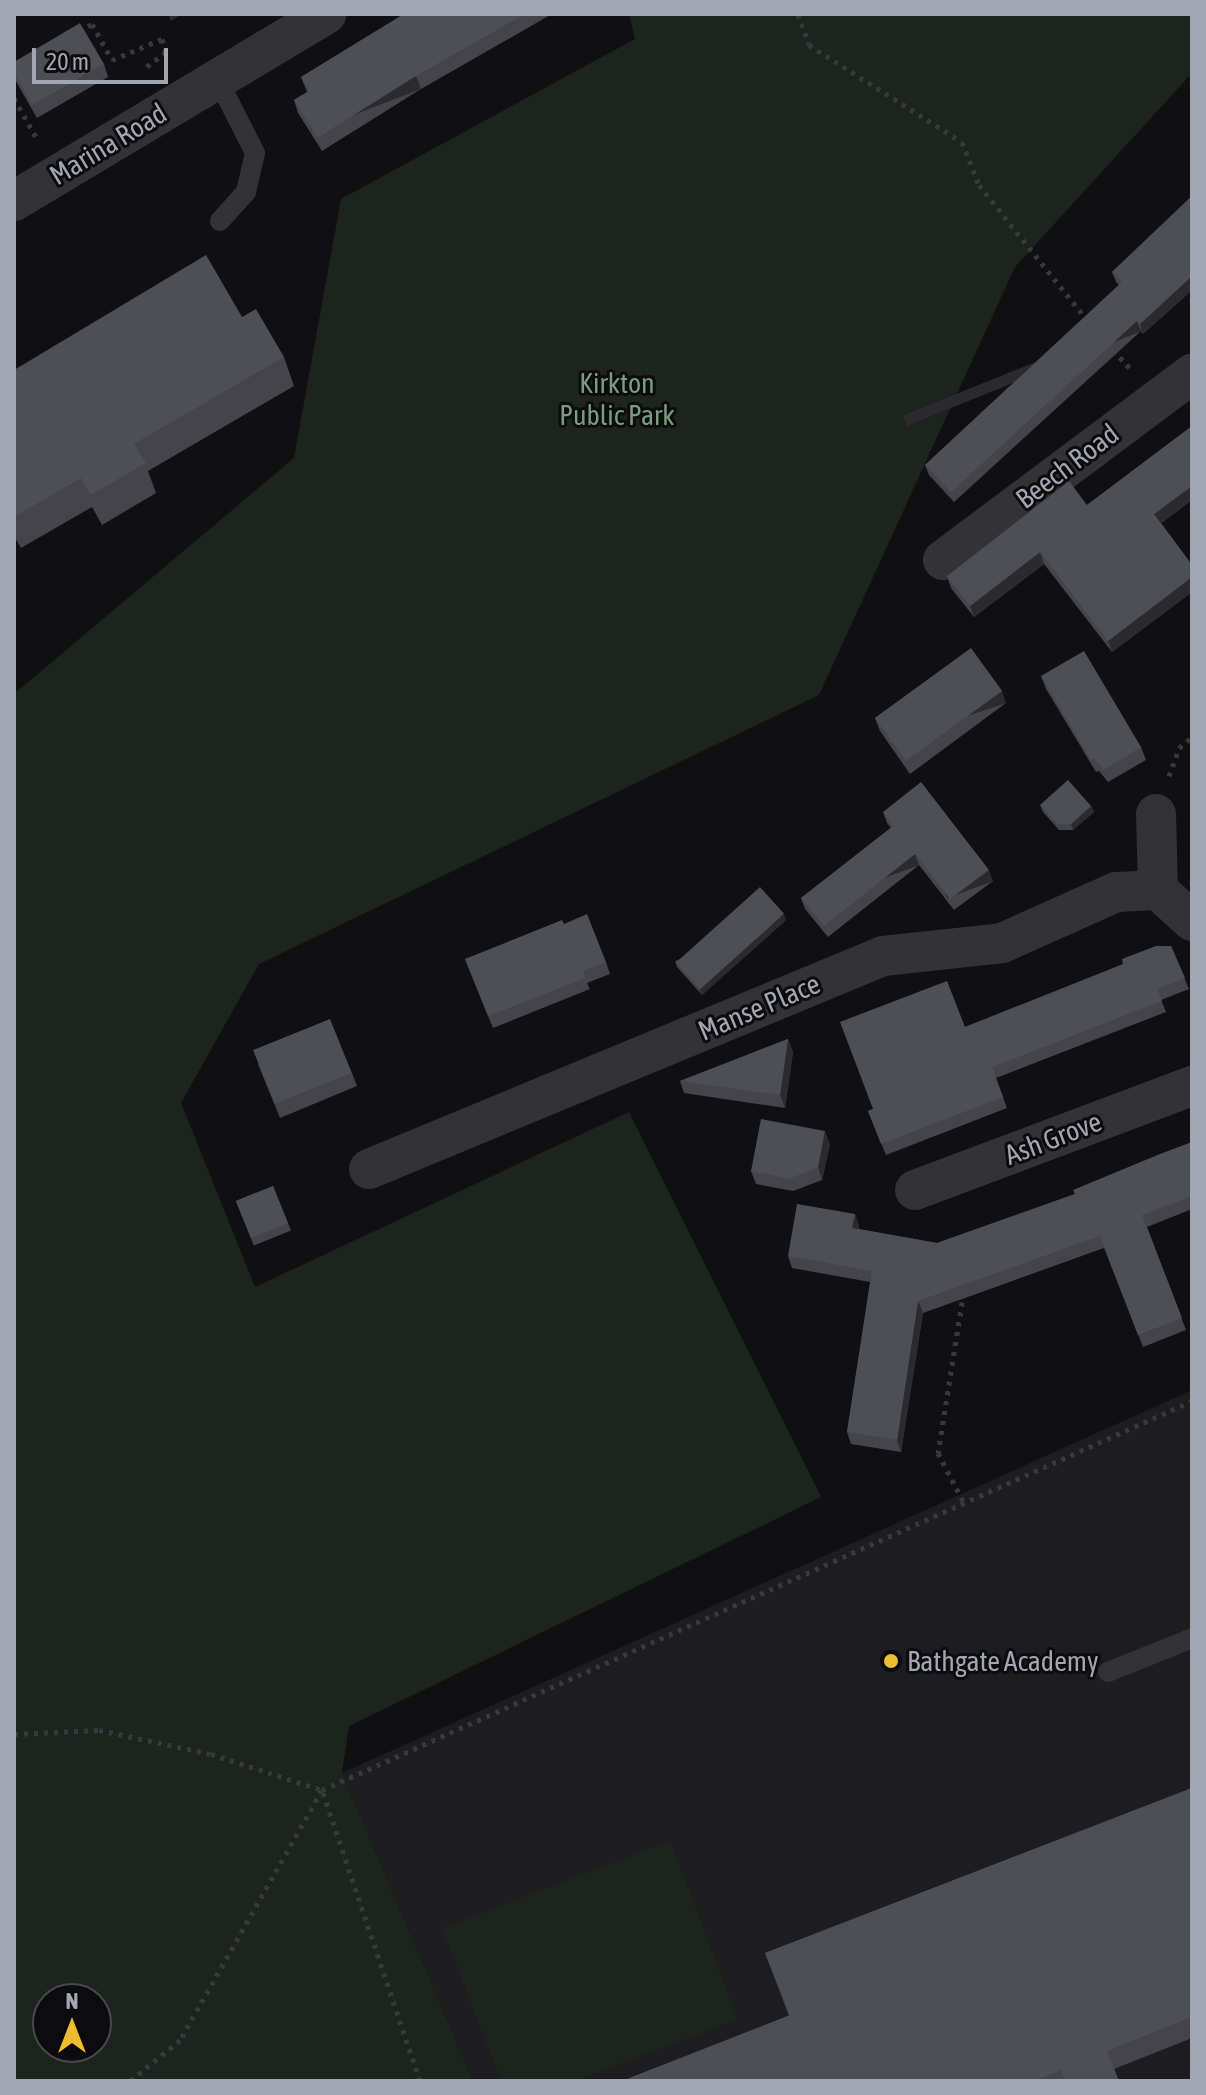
<!DOCTYPE html>
<html>
<head>
<meta charset="utf-8">
<style>
	body { margin:0 }
	#map { position:relative; width:1206px; height:2095px; overflow:hidden; background:#101012; font-family:"Asap Condensed",sans-serif }
	div>[style] { position:absolute }
	.built>* { inset:0; background:#1d1c1f }
	.green>* { inset:0; background:#1d241e }
	.path>* { height:5px; margin-top:-2.5px; transform-origin:0; background:repeating-linear-gradient(90deg,#38393d 0 4px,transparent 0 10px) }
	.lane>* { height:20px; margin:-10px; padding:0 10px; transform-origin:10px; border-radius:10px; background:#323237 }
	.street>* { height:40px; margin:-20px; padding:0 20px; transform-origin:20px; border-radius:20px; background:#323237 }
	.wall>* { inset:0; background:#44444a; transform-origin:0 0 }
	.shaded-wall>* { inset:0; background:#2b2b2f; transform-origin:0 0 }
	.building>* { inset:0; background:#4e4f55; transform-origin:0 0 }
	.dots>* { width:22px; height:22px; translate:-50% -50%; box-sizing:border-box; border:4px solid #0c0b0d; border-radius:50% }
	span { translate:-50% -50%; white-space:nowrap; text-align:center; line-height:1.15; -webkit-text-stroke:6px #0c0b0d; paint-order:stroke }
	.street-label { font-size:28px; color:#a2a5b2 }
	.park-label { font-size:28px; color:#799d7f }
	.poi-label { font-size:28px; color:#a2a5b2 }
	.left { translate:0 -50%; text-align:left }
	.frame { position:absolute; inset:0; border:16px solid #a2a5b2; pointer-events:none }
	.north { position:absolute; left:32px; top:1983px; width:80px; height:80px; box-sizing:border-box; background:#0c0b0d; border:2px solid #48494f; border-radius:50%; rotate:0deg; font-size:22px; font-weight:700; line-height:32px; text-align:center; color:#a2a5b2 }
	.north::after { content:''; display:block; margin:auto; width:28px; height:36px; background:#ebbd2f; clip-path:polygon(50% 0,100% 100%,50% 72%,0 100%) }
	.scale { position:absolute; left:32px; top:48px; width:136px; height:36px; box-sizing:border-box; border:4px solid #a2a5b2; border-top:0; padding-left:10px; font-size:24px; line-height:28px; white-space:nowrap; color:#a2a5b2; -webkit-text-stroke:6px #0c0b0d; paint-order:stroke }
</style>
</head>
<body>
<div id="map">
	<div class="built">
		<i style="clip-path:polygon(1192px 1390px,1192px 2081px,473px 2081px,342px 1773px)"></i>
	</div>
	<div class="green">
		<i style="clip-path:polygon(evenodd,629px 14px,1192px 14px,1192px 73px,1015px 267px,819px 695px,259px 964px,181px 1103px,255px 1287px,629px 1112px,821px 1497px,349px 1726px,342px 1773px,473px 2081px,14px 2081px,14px 694px,294px 458px,341px 199px,635px 39px,629px 14px,48px 1999px,96px 1999px,96px 2047px,48px 2047px,48px 1999px)"></i>
		<i style="clip-path:polygon(670px 1841px,738px 2019px,575px 2081px,501px 2081px,442px 1928px)"></i>
	</div>
	<div class="path">
		<i style="left:798px;top:14px;width:33px;rotate:70deg"></i>
		<i style="left:809px;top:45px;width:181px;rotate:32.4deg"></i>
		<i style="left:962px;top:142px;width:46px;rotate:68.4deg"></i>
		<i style="left:979px;top:185px;width:174px;rotate:51.3deg"></i>
		<i style="left:79px;top:31px;width:15px;rotate:-28deg"></i>
		<i style="left:92px;top:24px;width:41px;rotate:60.9deg"></i>
		<i style="left:112px;top:60px;width:54px;rotate:-22.8deg"></i>
		<i style="left:162px;top:39px;width:14px;rotate:73deg"></i>
		<i style="left:166px;top:52px;width:30px;rotate:143deg"></i>
		<i style="left:14px;top:98px;width:47px;rotate:60.7deg"></i>
		<i style="left:1113px;top:350px;width:26px;rotate:47deg"></i>
		<i style="left:1169px;top:776px;width:30px;rotate:-70deg"></i>
		<i style="left:1179px;top:748px;width:17px;rotate:-40deg"></i>
		<i style="left:958px;top:1293px;width:10px;rotate:66deg"></i>
		<i style="left:962px;top:1302px;width:153px;rotate:99deg"></i>
		<i style="left:938px;top:1453px;width:56px;rotate:62.5deg"></i>
		<i style="left:14px;top:1734px;width:85px;rotate:-2.7deg"></i>
		<i style="left:99px;top:1730px;width:115px;rotate:12.1deg"></i>
		<i style="left:211px;top:1754px;width:117px;rotate:18deg"></i>
		<i style="left:322px;top:1790px;width:288px;rotate:119.6deg"></i>
		<i style="left:180px;top:2040px;width:65px;rotate:140.6deg"></i>
		<i style="left:420px;top:2081px;width:307px;rotate:-108.6deg"></i>
		<i style="left:322px;top:1790px;width:953px;rotate:-24.09deg"></i>
	</div>
	<div class="lane">
		<i style="left:217px;top:78px;width:84px;rotate:63.1deg"></i>
		<i style="left:255px;top:153px;width:40px;rotate:103deg"></i>
		<i style="left:246px;top:192px;width:39px;rotate:132deg"></i>
		<i style="left:1108px;top:1672px;width:91px;rotate:-22deg"></i>
	</div>
	<div class="street">
		<i style="left:14px;top:201px;width:364px;rotate:-30.9deg"></i>
		<i style="left:943px;top:560px;width:311px;rotate:-36.8deg"></i>
		<i style="left:1156px;top:814px;width:76px;rotate:88.5deg"></i>
		<i style="left:369px;top:1169px;width:556px;rotate:-22.51deg"></i>
		<i style="left:883px;top:956px;width:120px;rotate:-6.2deg"></i>
		<i style="left:1002px;top:943px;width:125px;rotate:-24.1deg"></i>
		<i style="left:1116px;top:892px;width:42px;rotate:-2.7deg"></i>
		<i style="left:1158px;top:890px;width:46px;rotate:42.4deg"></i>
		<i style="left:915px;top:1190px;width:296px;rotate:-20.6deg"></i>
	</div>
	<div class="wall">
		<i style="clip-path:polygon(404px 14px,552px 14px,421px 89px,322px 151px,298px 113px,294px 100px,307px 92px,301px 77px)"></i>
		<i style="clip-path:polygon(14px 62px,104px 64px,108px 77px,37px 118px,14px 78px)"></i>
		<i style="clip-path:polygon(1192px 196px,1192px 290px,1143px 334px,1141px 331px,954px 502px,929px 475px,925px 465px,1119px 285px,1116px 282px,1112px 272px)"></i>
		<i style="clip-path:polygon(242px 317px,284px 357px,294px 386px,148px 471px,156px 493px,102px 525px,92px 507px,21px 548px,14px 536px,14px 370px)"></i>
		<i style="clip-path:polygon(1192px 426px,1192px 500px,1161px 523px,1192px 565px,1192px 592px,1112px 652px,1044px 564px,974px 617px,951px 588px,947px 576px,1087px 505px)"></i>
		<i style="clip-path:polygon(1041px 676px,1141px 747px,1146px 760px,1108px 782px,1099px 771px,1096px 772px,1046px 689px)"></i>
		<i style="clip-path:polygon(1006px 703px,910px 774px,880px 731px,875px 718px)"></i>
		<i style="clip-path:polygon(1040px 805px,1091px 806px,1094px 812px,1073px 830px,1059px 830px,1043px 812px)"></i>
		<i style="clip-path:polygon(883px 812px,993px 881px,954px 910px,919px 865px,828px 937px,805px 909px,801px 898px,891px 828px,887px 823px)"></i>
		<i style="clip-path:polygon(786px 920px,702px 995px,677px 967px,675px 961px)"></i>
		<i style="clip-path:polygon(564px 924px,606px 962px,610px 974px,587px 983px,590px 989px,493px 1028px,465px 959px)"></i>
		<i style="clip-path:polygon(1171px 946px,1189px 989px,1161px 1000px,1166px 1012px,996px 1078px,1007px 1108px,886px 1155px,868px 1111px,873px 1109px,965px 1027px)"></i>
		<i style="clip-path:polygon(788px 1039px,793px 1052px,785px 1108px,684px 1093px,680px 1081px)"></i>
		<i style="clip-path:polygon(258px 1064px,352px 1073px,357px 1086px,280px 1118px)"></i>
		<i style="clip-path:polygon(1192px 1142px,1192px 1209px,1147px 1227px,1186px 1330px,1143px 1347px,1104px 1248px,923px 1313px,901px 1452px,851px 1444px,847px 1432px,870px 1282px,792px 1268px,788px 1256px,855px 1214px,859px 1226px,859px 1229px,937px 1243px,1075px 1194px)"></i>
		<i style="clip-path:polygon(830px 1144px,822px 1180px,793px 1191px,756px 1184px,751px 1171px)"></i>
		<i style="left:273px;top:1186px;width:48px;height:40px;rotate:68deg"></i>
		<i style="clip-path:polygon(1192px 1788px,1192px 2038px,1114px 2069px,1119px 2081px,622px 2081px,789px 2016px,765px 1953px)"></i>
	</div>
	<div class="shaded-wall">
		<i style="clip-path:polygon(168px 14px,182px 14px,171px 21px)"></i>
		<i style="left:416px;top:76px;width:14px;height:117px;rotate:69deg"></i>
		<i style="clip-path:polygon(1192px 276px,1192px 290px,1143px 334px,1140px 324px)"></i>
		<i style="left:1137px;top:321px;width:11px;height:253px;rotate:68deg"></i>
		<i style="clip-path:polygon(1192px 486px,1192px 500px,1158px 526px,1154px 514px)"></i>
		<i style="clip-path:polygon(1040px 552px,1044px 564px,974px 617px,970px 606px)"></i>
		<i style="clip-path:polygon(1192px 577px,1192px 592px,1112px 652px,1108px 641px)"></i>
		<i style="left:1002px;top:691px;width:13px;height:119px;rotate:72deg"></i>
		<i style="clip-path:polygon(1091px 806px,1094px 812px,1073px 830px,1071px 824px)"></i>
		<i style="left:915px;top:854px;width:12px;height:116px;rotate:70deg"></i>
		<i style="left:989px;top:870px;width:12px;height:49px;rotate:70deg"></i>
		<i style="clip-path:polygon(784px 914px,786px 920px,702px 995px,699px 988px)"></i>
		<i style="clip-path:polygon(788px 1039px,793px 1052px,785px 1108px,780px 1095px)"></i>
		<i style="clip-path:polygon(825px 1131px,830px 1144px,822px 1180px,818px 1167px)"></i>
		<i style="clip-path:polygon(855px 1214px,859px 1226px,857px 1240px,852px 1228px)"></i>
		<i style="clip-path:polygon(918px 1301px,923px 1313px,901px 1452px,897px 1440px)"></i>
	</div>
	<div class="building">
		<i style="clip-path:polygon(404px 14px,525px 14px,416px 76px,317px 138px,294px 100px,309px 91px,301px 77px)"></i>
		<i style="clip-path:polygon(80px 23px,104px 64px,32px 105px,14px 73px,14px 62px)"></i>
		<i style="clip-path:polygon(1192px 196px,1192px 276px,1140px 324px,1137px 321px,951px 492px,925px 465px,1122px 282px,1112px 272px)"></i>
		<i style="clip-path:polygon(206px 255px,242px 317px,256px 309px,284px 357px,134px 444px,146px 463px,91px 495px,81px 478px,14px 517px,14px 370px)"></i>
		<i style="clip-path:polygon(1192px 426px,1192px 486px,1154px 514px,1192px 565px,1192px 577px,1108px 641px,1040px 552px,970px 606px,947px 576px,1069px 481px,1087px 505px)"></i>
		<i style="left:971px;top:648px;width:53px;height:119px;rotate:54deg"></i>
		<i style="clip-path:polygon(1084px 651px,1141px 747px,1104px 770px,1094px 758px,1091px 760px,1041px 676px)"></i>
		<i style="clip-path:polygon(1068px 780px,1091px 806px,1071px 824px,1057px 824px,1040px 805px)"></i>
		<i style="clip-path:polygon(921px 782px,989px 870px,950px 899px,915px 854px,824px 926px,801px 898px,893px 826px,883px 812px)"></i>
		<i style="left:760px;top:887px;width:36px;height:113px;rotate:48deg"></i>
		<i style="clip-path:polygon(587px 914px,606px 962px,583px 971px,585px 978px,488px 1016px,465px 959px,562px 920px,564px 924px)"></i>
		<i style="clip-path:polygon(1156px 946px,1171px 946px,1185px 978px,1157px 989px,1162px 1001px,992px 1067px,1003px 1097px,881px 1144px,868px 1111px,873px 1109px,840px 1022px,947px 981px,965px 1027px,1123px 964px,1122px 959px)"></i>
		<i style="left:330px;top:1019px;width:58px;height:83px;rotate:68deg"></i>
		<i style="clip-path:polygon(788px 1039px,780px 1095px,680px 1081px)"></i>
		<i style="clip-path:polygon(761px 1119px,825px 1131px,818px 1167px,789px 1179px,751px 1171px)"></i>
		<i style="clip-path:polygon(1192px 1142px,1192px 1196px,1142px 1215px,1182px 1318px,1138px 1335px,1100px 1236px,918px 1301px,897px 1440px,847px 1432px,872px 1271px,788px 1256px,797px 1204px,855px 1214px,852px 1228px,937px 1243px,1075px 1194px,1073px 1190px,1160px 1154px)"></i>
		<i style="left:273px;top:1186px;width:40px;height:40px;rotate:68deg"></i>
		<i style="clip-path:polygon(1192px 1788px,1192px 2017px,1107px 2051px,1119px 2081px,1065px 2081px,1061px 2070px,1034px 2081px,622px 2081px,790px 2015px,765px 1953px)"></i>
	</div>
	<div class="dots">
		<i style="left:891px;top:1661px;background:#ebbd2f"></i>
	</div>
	<div class="street-label">
		<span style="left:108px;top:144px;rotate:-31deg">Marina Road</span>
		<span style="left:1067px;top:466px;rotate:-37deg">Beech Road</span>
		<span style="left:759px;top:1007px;rotate:-23deg">Manse Place</span>
		<span style="left:1053px;top:1138px;rotate:-21deg">Ash Grove</span>
	</div>
	<div class="park-label">
		<span style="left:617px;top:399px">Kirkton<br>Public Park</span>
	</div>
	<div class="poi-label">
		<span class="left" style="left:907px;top:1661px">Bathgate Academy</span>
	</div>
	<div class="frame"></div>
	<div class="north">N</div>
	<div class="scale">20 m</div>
</div>
</body>
</html>
